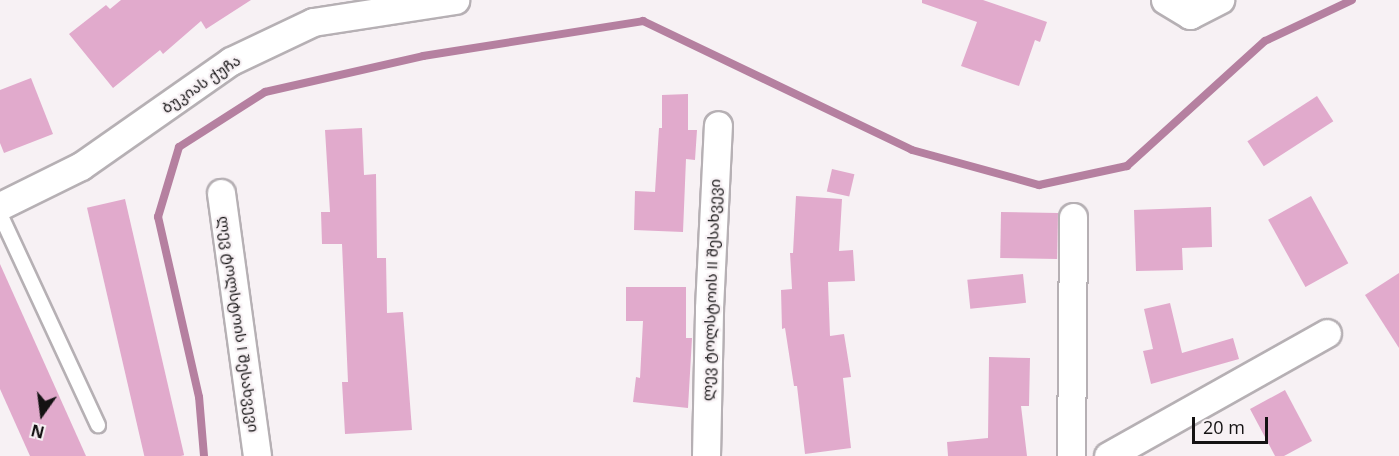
<!DOCTYPE html>
<html>
<head>
<meta charset="utf-8">
<style>
	body { margin:0 }
	#map { position:relative; width:1399px; height:456px; overflow:hidden; background:#f7f1f4; font-family:"Open Sans","Noto Sans Georgian",sans-serif }
	div>[style] { position:absolute }
	.stream>* { height:8px; margin:-4px; padding:0 4px; transform-origin:4px; border-radius:4px; background:#b580a0 }
	.building>* { inset:0; background:#e1aacc; transform-origin:0 0 }
	.roads { filter:drop-shadow(2px 0 #b6b0b4) drop-shadow(-2px 0 #b6b0b4) drop-shadow(0 2px #b6b0b4) drop-shadow(0 -2px #b6b0b4) }
	.service>* { height:14px; margin:-7px; padding:0 7px; transform-origin:7px; border-radius:7px; background:#fff }
	.minor>* { height:27px; margin:-13.5px; padding:0 13.5px; transform-origin:13.5px; border-radius:13.5px; background:#fff }
	span { translate:-50% -50%; white-space:nowrap; text-align:center; line-height:1.15; -webkit-text-stroke:4.5px #f7f1f4; paint-order:stroke }
	.street-label { font-size:15px; color:#141213 }
	.north { position:absolute; left:12px; top:384px; width:60px; height:60px; -webkit-text-stroke:4px #f7f1f4; paint-order:stroke; rotate:194deg; font-size:16px; font-weight:700; line-height:24px; text-align:center; color:#141213 }
	.north::after { content:''; display:block; margin:auto; width:21px; height:27px; background:#141213; clip-path:polygon(50% 0,100% 100%,50% 72%,0 100%) }
	.scale { position:absolute; left:1192px; top:417px; width:76px; height:27px; box-sizing:border-box; border:3px solid #141213; border-top:0; padding-left:8px; font-size:18px; line-height:21px; white-space:nowrap; color:#141213; -webkit-text-stroke:4px #f7f1f4; paint-order:stroke }
</style>
</head>
<body>
<div id="map">
	<div class="stream">
		<i style="left:204px;top:456px;width:59px;rotate:-94.8deg"></i>
		<i style="left:199px;top:397px;width:185px;rotate:-102.8deg"></i>
		<i style="left:158px;top:217px;width:73px;rotate:-73.3deg"></i>
		<i style="left:179px;top:147px;width:102px;rotate:-32.6deg"></i>
		<i style="left:265px;top:92px;width:162px;rotate:-12.8deg"></i>
		<i style="left:423px;top:56px;width:223px;rotate:-9deg"></i>
		<i style="left:643px;top:21px;width:298px;rotate:25.6deg"></i>
		<i style="left:912px;top:150px;width:132px;rotate:15.4deg"></i>
		<i style="left:1039px;top:185px;width:90px;rotate:-12.2deg"></i>
		<i style="left:1127px;top:166px;width:186px;rotate:-42.2deg"></i>
		<i style="left:1265px;top:41px;width:96px;rotate:-25.2deg"></i>
	</div>
	<div class="building">
		<i style="clip-path:polygon(121px 0,251px 0,206px 29px,201px 21px,163px 54px,160px 50px,113px 88px,69px 34px,106px 5px,110px 9px)"></i>
		<i style="clip-path:polygon(922px 0,983px 0,1047px 22px,1040px 42px,1035px 40px,1019px 86px,961px 66px,977px 22px,922px 3px)"></i>
		<i style="clip-path:polygon(31px 78px,53px 134px,4px 153px,0 143px,0 90px)"></i>
		<i style="clip-path:polygon(688px 94px,688px 130px,697px 130px,695px 160px,686px 159px,683px 232px,634px 230px,635px 191px,655px 192px,659px 128px,662px 128px,662px 95px)"></i>
		<i style="left:1317px;top:96px;width:30px;height:83px;rotate:57deg"></i>
		<i style="clip-path:polygon(362px 128px,364px 175px,376px 174px,377px 258px,386px 258px,387px 313px,403px 312px,412px 430px,345px 434px,342px 382px,348px 382px,342px 244px,322px 244px,321px 212px,330px 212px,325px 130px)"></i>
		<i style="left:832px;top:169px;width:23px;height:23px;rotate:13deg"></i>
		<i style="clip-path:polygon(796px 196px,842px 199px,839px 251px,853px 250px,855px 281px,828px 282px,830px 336px,844px 334px,851px 377px,843px 378px,851px 448px,805px 454px,797px 386px,794px 386px,785px 328px,782px 329px,781px 290px,792px 289px,790px 253px,793px 253px)"></i>
		<i style="left:1311px;top:196px;width:77px;height:49px;rotate:61deg"></i>
		<i style="left:125px;top:199px;width:263px;height:39px;rotate:77deg"></i>
		<i style="clip-path:polygon(1211px 207px,1212px 247px,1182px 248px,1183px 270px,1136px 271px,1134px 210px)"></i>
		<i style="left:1058px;top:213px;width:46px;height:57px;rotate:91deg"></i>
		<i style="clip-path:polygon(0 264px,86px 456px,30px 456px,0 389px)"></i>
		<i style="clip-path:polygon(1399px 273px,1399px 348px,1365px 295px)"></i>
		<i style="left:1023px;top:274px;width:29px;height:56px;rotate:84deg"></i>
		<i style="clip-path:polygon(626px 287px,686px 287px,686px 338px,692px 338px,688px 408px,633px 402px,636px 377px,640px 378px,643px 321px,626px 321px)"></i>
		<i style="clip-path:polygon(1170px 303px,1182px 353px,1233px 338px,1239px 359px,1151px 384px,1143px 351px,1153px 349px,1144px 309px)"></i>
		<i style="clip-path:polygon(989px 357px,1030px 358px,1029px 406px,1021px 406px,1027px 456px,948px 456px,947px 442px,988px 438px)"></i>
		<i style="clip-path:polygon(1285px 390px,1312px 441px,1284px 456px,1275px 456px,1250px 409px)"></i>
	</div>
	<div class="roads">
		<div class="service">
			<i style="left:0;top:214px;width:233px;rotate:65.1deg"></i>
		</div>
		<div class="minor">
			<i style="left:1165px;top:0;width:29px;rotate:31deg"></i>
			<i style="left:1190px;top:15px;width:34px;rotate:-27deg"></i>
			<i style="left:221px;top:193px;width:265px;rotate:82.2deg"></i>
			<i style="left:0;top:206px;width:90px;rotate:-26.3deg"></i>
			<i style="left:81px;top:166px;width:183px;rotate:-35deg"></i>
			<i style="left:231px;top:61px;width:91px;rotate:-25.4deg"></i>
			<i style="left:313px;top:22px;width:144px;rotate:-8.8deg"></i>
			<i style="left:706px;top:456px;width:148px;rotate:-88.8deg"></i>
			<i style="left:709px;top:308px;width:183px;rotate:-87.2deg"></i>
			<i style="left:1071px;top:456px;width:239px;rotate:-89.5deg"></i>
			<i style="left:1108px;top:456px;width:251px;rotate:-29.3deg"></i>
		</div>
	</div>
	<div class="street-label">
		<span style="left:201px;top:84px;rotate:-34deg">ბუკიას ქუჩა</span>
		<span style="left:711px;top:290px;rotate:-88deg">ლევ ტოლსტოის II შესახვევი</span>
		<span style="left:239px;top:324px;rotate:82deg">ლევ ტოლსტოის I შესახვევი</span>
	</div>
	<div class="north">N</div>
	<div class="scale">20 m</div>
</div>
</body>
</html>
